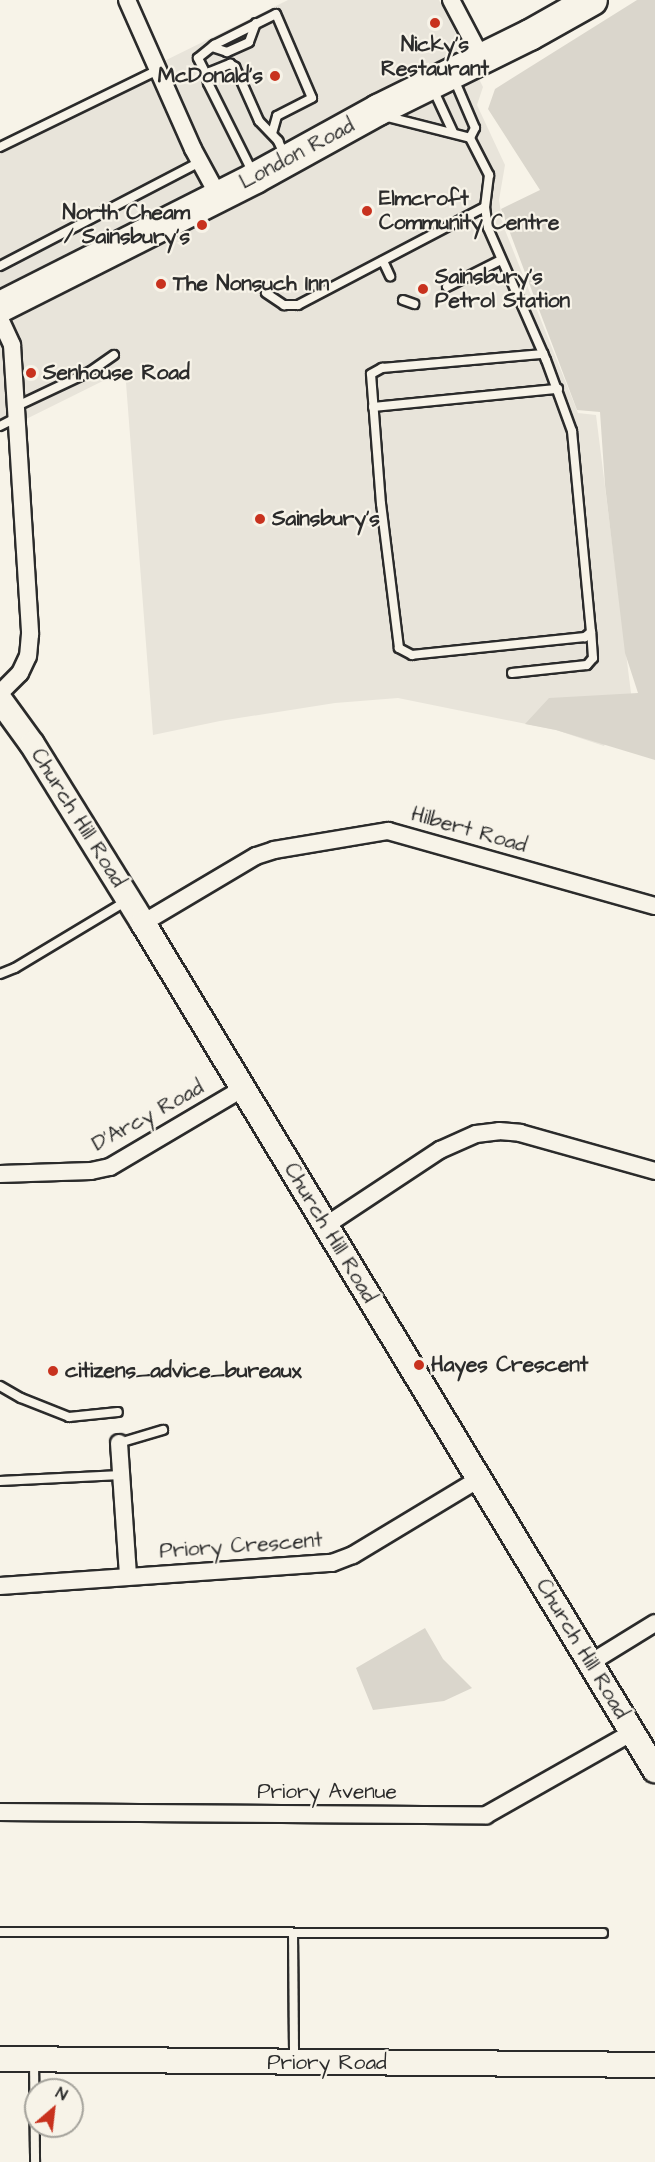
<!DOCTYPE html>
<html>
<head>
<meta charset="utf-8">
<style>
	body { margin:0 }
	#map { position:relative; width:655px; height:2162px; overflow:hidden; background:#f7f3e8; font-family:"Architects Daughter",sans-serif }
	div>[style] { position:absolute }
	.built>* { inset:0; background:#e8e4da }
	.green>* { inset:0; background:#dad6cc }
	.roads { filter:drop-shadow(2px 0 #2b2b2b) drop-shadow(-2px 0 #2b2b2b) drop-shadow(0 2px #2b2b2b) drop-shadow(0 -2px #2b2b2b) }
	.lane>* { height:8px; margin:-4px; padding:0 4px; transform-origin:4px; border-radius:4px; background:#f7f3e8 }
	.street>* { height:16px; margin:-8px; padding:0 8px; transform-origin:8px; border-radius:8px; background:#f7f3e8 }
	.secondary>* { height:24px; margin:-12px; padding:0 12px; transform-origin:12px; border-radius:12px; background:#f7f3e8 }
	.highway>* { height:30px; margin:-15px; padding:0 15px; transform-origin:15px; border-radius:15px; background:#f7f3e8 }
	.dots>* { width:16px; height:16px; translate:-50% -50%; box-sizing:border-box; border:3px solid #f7f3e8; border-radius:50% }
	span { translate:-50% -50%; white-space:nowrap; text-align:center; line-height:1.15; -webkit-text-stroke:4.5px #f7f3e8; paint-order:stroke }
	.poi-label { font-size:21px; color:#2b2b2b; font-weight:700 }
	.right { translate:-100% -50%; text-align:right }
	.left { translate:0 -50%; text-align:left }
	.street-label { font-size:21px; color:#2b2b2b }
	.north { position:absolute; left:24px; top:2078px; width:60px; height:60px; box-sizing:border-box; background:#f7f3e8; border:2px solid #a5a39c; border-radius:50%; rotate:28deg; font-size:16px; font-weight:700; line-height:24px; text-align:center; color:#2b2b2b }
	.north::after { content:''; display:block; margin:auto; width:21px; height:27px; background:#c8321e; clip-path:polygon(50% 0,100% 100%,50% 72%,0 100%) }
</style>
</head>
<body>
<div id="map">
	<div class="built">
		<i style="clip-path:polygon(288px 0,439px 0,483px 87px,477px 105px,505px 165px,499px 200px,503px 225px,578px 413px,596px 415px,631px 693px,604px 746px,556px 730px,398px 698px,335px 703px,220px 721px,153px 735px,125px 370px,0 432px,0 142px)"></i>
	</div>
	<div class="green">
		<i style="clip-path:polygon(637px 0,655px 0,655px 760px,556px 730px,525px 724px,549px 698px,638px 693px,625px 653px,605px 485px,600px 412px,577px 410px,501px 209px,540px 190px,488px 109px,495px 89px)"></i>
		<i style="clip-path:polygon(425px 1628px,443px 1659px,472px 1688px,444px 1701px,373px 1710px,356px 1668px)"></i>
	</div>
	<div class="roads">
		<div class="lane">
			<i style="left:212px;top:47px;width:16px;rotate:18deg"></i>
			<i style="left:227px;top:52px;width:24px;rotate:-24deg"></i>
			<i style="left:249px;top:42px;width:20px;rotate:-70deg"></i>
			<i style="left:207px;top:76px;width:20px;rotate:-117deg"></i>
			<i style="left:198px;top:58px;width:21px;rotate:-39deg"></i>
			<i style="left:214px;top:45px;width:69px;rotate:-26.6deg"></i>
			<i style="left:276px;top:14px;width:91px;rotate:66.8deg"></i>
			<i style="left:312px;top:98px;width:39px;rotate:153deg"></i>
			<i style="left:277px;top:116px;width:18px;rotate:106deg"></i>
			<i style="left:454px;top:79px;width:53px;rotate:66.8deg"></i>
			<i style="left:475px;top:128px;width:11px;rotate:117deg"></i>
			<i style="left:433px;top:89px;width:47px;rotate:65.1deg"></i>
			<i style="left:384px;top:116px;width:89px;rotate:14.3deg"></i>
			<i style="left:470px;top:138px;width:42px;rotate:62.8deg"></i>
			<i style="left:489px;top:175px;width:32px;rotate:97deg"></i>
			<i style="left:485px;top:207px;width:21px;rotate:82deg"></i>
			<i style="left:488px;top:228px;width:144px;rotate:66.3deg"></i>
			<i style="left:546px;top:360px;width:76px;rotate:69.9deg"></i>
			<i style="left:572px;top:431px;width:202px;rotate:84.6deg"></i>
			<i style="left:591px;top:632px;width:8px;rotate:140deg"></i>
			<i style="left:585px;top:637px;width:174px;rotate:174.1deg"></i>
			<i style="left:412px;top:655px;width:15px;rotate:-152deg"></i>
			<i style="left:399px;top:648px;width:145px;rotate:-97.1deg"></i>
			<i style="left:381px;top:504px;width:130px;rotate:-94.4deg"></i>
			<i style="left:371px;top:374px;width:13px;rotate:-29deg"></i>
			<i style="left:382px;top:368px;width:162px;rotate:-5deg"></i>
			<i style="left:0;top:147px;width:176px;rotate:-26deg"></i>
			<i style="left:254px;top:175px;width:103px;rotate:-116.6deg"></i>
			<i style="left:208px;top:83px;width:7px;rotate:-98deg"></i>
			<i style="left:207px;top:76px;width:5px;rotate:-53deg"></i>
			<i style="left:210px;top:72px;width:22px;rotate:-22deg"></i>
			<i style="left:230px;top:64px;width:6px;rotate:31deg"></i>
			<i style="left:235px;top:67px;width:59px;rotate:66deg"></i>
			<i style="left:259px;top:121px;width:28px;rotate:46deg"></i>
			<i style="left:278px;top:141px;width:17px;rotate:65deg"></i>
			<i style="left:383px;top:261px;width:17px;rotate:65deg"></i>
			<i style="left:0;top:266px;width:225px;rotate:-27.5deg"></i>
			<i style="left:447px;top:287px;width:60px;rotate:-26.6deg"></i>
			<i style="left:266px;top:293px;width:22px;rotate:34deg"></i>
			<i style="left:284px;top:305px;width:14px"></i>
			<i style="left:298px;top:305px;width:211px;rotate:-27.7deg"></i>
			<i style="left:403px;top:300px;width:12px;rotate:20deg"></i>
			<i style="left:15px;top:407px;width:84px;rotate:-25.3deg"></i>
			<i style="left:91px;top:371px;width:28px;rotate:-35deg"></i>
			<i style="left:373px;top:407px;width:186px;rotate:-5.6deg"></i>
			<i style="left:0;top:426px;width:18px;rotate:-27deg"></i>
			<i style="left:512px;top:673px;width:75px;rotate:-6.1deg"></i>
			<i style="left:587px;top:665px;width:9px;rotate:-49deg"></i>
			<i style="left:593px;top:658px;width:26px;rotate:-94deg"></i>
			<i style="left:0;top:974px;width:16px;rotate:-22deg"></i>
			<i style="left:15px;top:968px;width:132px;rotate:-31deg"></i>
			<i style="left:0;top:1386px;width:24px;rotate:30deg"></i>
			<i style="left:21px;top:1398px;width:52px;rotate:21.6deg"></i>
			<i style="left:69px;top:1417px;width:49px;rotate:-5.8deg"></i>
			<i style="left:119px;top:1443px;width:46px;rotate:-16.5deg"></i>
			<i style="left:0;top:1481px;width:121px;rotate:-2.8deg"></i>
			<i style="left:0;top:1932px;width:603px;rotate:0.1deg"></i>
			<i style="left:293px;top:1934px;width:126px;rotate:89.5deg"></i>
			<i style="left:34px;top:2060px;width:102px;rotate:89.4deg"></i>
		</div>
		<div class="street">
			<i style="left:127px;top:0;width:163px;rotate:66.1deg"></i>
			<i style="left:193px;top:149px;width:52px;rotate:61.5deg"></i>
			<i style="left:451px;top:0;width:64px;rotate:62.2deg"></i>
			<i style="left:0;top:319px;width:29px;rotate:65deg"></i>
			<i style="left:12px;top:345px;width:290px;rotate:86.4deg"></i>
			<i style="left:30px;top:634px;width:22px;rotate:95deg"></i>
			<i style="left:28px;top:656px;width:19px;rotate:115deg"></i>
			<i style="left:20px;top:673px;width:28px;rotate:135deg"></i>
			<i style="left:143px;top:923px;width:131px;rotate:-30.7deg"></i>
			<i style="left:256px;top:856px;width:19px;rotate:-18deg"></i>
			<i style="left:274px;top:850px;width:116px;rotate:-9.5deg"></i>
			<i style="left:388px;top:831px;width:277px;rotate:15.7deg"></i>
			<i style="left:0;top:1174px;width:91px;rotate:-1.9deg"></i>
			<i style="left:91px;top:1171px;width:19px;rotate:-12deg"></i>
			<i style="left:110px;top:1167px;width:153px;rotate:-30.6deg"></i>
			<i style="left:325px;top:1226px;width:138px;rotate:-33.5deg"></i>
			<i style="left:440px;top:1150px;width:39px;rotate:-24deg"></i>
			<i style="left:476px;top:1134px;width:23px;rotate:-7deg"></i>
			<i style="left:499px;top:1131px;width:21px;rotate:5deg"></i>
			<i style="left:520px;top:1133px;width:140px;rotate:15.7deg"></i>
			<i style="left:119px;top:1443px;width:133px;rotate:86.1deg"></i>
			<i style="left:0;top:1586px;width:333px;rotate:-4deg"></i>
			<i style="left:332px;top:1563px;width:22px;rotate:-21deg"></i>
			<i style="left:353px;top:1555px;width:147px;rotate:-31.1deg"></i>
			<i style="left:590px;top:1663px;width:76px;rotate:-31.6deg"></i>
			<i style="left:0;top:1812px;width:486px;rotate:0.4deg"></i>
			<i style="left:486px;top:1815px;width:169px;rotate:-29.5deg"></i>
		</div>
		<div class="secondary">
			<i style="left:0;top:700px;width:54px;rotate:54deg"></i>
			<i style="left:32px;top:744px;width:211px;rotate:58.2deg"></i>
			<i style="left:143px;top:923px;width:990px;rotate:58.85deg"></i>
			<i style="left:0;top:2059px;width:655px;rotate:0.52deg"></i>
		</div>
		<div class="highway">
			<i style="left:0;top:307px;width:286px;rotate:-26.8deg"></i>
			<i style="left:255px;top:178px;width:141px;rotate:-28.9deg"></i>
			<i style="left:378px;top:110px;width:169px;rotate:-26.3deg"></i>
			<i style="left:530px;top:35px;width:71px;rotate:-29.4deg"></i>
		</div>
	</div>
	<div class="dots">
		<i style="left:435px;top:23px;background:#c8321e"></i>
		<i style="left:275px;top:76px;background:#c8321e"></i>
		<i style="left:367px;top:211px;background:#c8321e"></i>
		<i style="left:202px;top:225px;background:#c8321e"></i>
		<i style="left:161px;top:284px;background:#c8321e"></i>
		<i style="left:423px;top:289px;background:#c8321e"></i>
		<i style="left:31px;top:373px;background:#c8321e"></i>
		<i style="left:260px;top:519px;background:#c8321e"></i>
		<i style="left:419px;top:1365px;background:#c8321e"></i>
		<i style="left:53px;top:1371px;background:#c8321e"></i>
	</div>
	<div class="poi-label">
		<span style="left:435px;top:57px">Nicky's<br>Restaurant</span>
		<span class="right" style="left:263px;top:76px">McDonald's</span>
		<span class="left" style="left:379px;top:211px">Elmcroft<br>Community Centre</span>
		<span class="right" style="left:190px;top:225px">North Cheam<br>/ Sainsbury's</span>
		<span class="left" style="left:435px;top:289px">Sainsbury's<br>Petrol Station</span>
		<span class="left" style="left:173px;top:284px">The Nonsuch Inn</span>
		<span class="left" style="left:43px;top:373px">Senhouse Road</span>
		<span class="left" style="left:272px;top:519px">Sainsbury's</span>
		<span class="left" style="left:431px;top:1365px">Hayes Crescent</span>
		<span class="left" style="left:65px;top:1371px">citizens_advice_bureaux</span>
	</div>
	<div class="street-label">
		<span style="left:297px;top:154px;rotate:-28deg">London Road</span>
		<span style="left:78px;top:818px;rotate:58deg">Church Hill Road</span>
		<span style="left:469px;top:830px;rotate:16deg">Hilbert Road</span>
		<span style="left:148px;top:1116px;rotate:-29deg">D'Arcy Road</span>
		<span style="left:330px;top:1233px;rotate:59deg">Church Hill Road</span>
		<span style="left:241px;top:1546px;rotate:-4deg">Priory Crescent</span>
		<span style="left:582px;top:1649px;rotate:59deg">Church Hill Road</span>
		<span style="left:327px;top:1792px">Priory Avenue</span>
		<span style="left:327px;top:2063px">Priory Road</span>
	</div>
	<div class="north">N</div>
</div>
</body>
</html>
